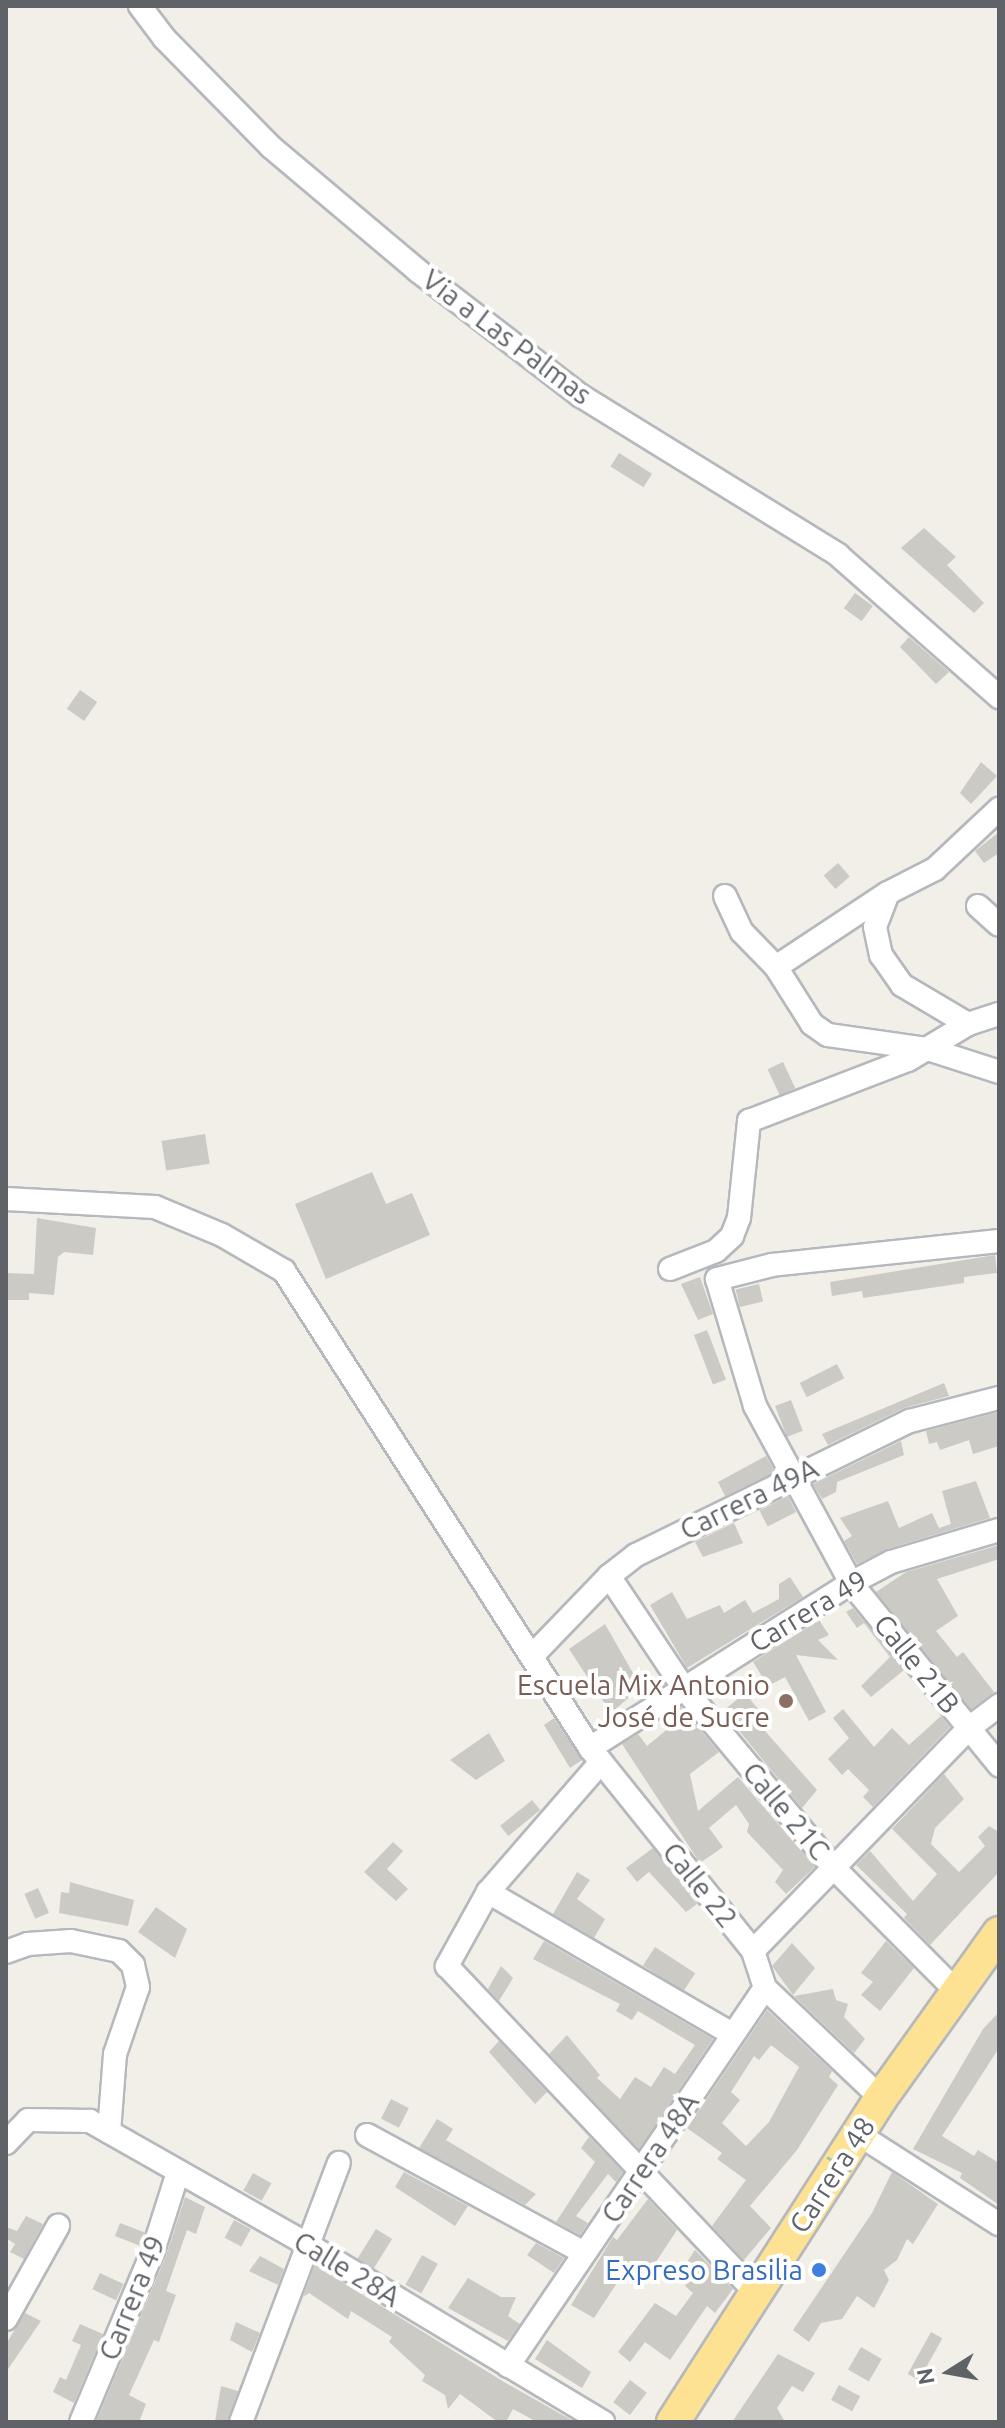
<!DOCTYPE html>
<html>
<head>
<meta charset="utf-8">
<style>
	body { margin:0 }
	#map { position:relative; width:1005px; height:2428px; overflow:hidden; background:#f1efe8; font-family:Ubuntu,sans-serif }
	div>[style] { position:absolute }
	.building>* { inset:0; background:#cccac5; transform-origin:0 0 }
	.roads { filter:drop-shadow(2px 0 #b5b8bc) drop-shadow(-2px 0 #b5b8bc) drop-shadow(0 2px #b5b8bc) drop-shadow(0 -2px #b5b8bc) }
	.minor>* { height:22px; margin:-11px; padding:0 11px; transform-origin:11px; border-radius:11px; background:#fff }
	.highway>* { height:32px; margin:-16px; padding:0 16px; transform-origin:16px; border-radius:16px; background:#fde293 }
	.path-bridge>* { height:3px; margin-top:-1.5px; transform-origin:0; background:repeating-linear-gradient(90deg,#9cc7a9 0 8px,transparent 0 12px) }
	.dots>* { width:22px; height:22px; translate:-50% -50%; box-sizing:border-box; border:4px solid #fff; border-radius:50% }
	span { translate:-50% -50%; white-space:nowrap; text-align:center; line-height:1.15; -webkit-text-stroke:8px #fff; paint-order:stroke }
	.street-label { font-size:28px; color:#5f6368 }
	.education-label { font-size:28px; color:#785e54 }
	.right { translate:-100% -50%; text-align:right }
	.shop-label { font-size:28px; color:#366cbe }
	.frame { position:absolute; inset:0; border:8px solid #5f6368; pointer-events:none }
	.north { position:absolute; left:909px; top:2332px; width:80px; height:80px; -webkit-text-stroke:6px #fff; paint-order:stroke; rotate:259deg; font-size:22px; font-weight:700; line-height:32px; text-align:center; color:#5f6368 }
	.north::after { content:''; display:block; margin:auto; width:28px; height:36px; background:#5f6368; clip-path:polygon(50% 0,100% 100%,50% 72%,0 100%) }
</style>
</head>
<body>
<div id="map">
	<div class="building">
		<i style="left:619px;top:453px;width:39px;height:16px;rotate:32deg"></i>
		<i style="clip-path:polygon(924px 528px,956px 557px,947px 565px,984px 603px,974px 613px,901px 548px)"></i>
		<i style="left:855px;top:593px;width:22px;height:19px;rotate:36deg"></i>
		<i style="clip-path:polygon(909px 637px,949px 672px,936px 684px,900px 647px)"></i>
		<i style="left:80px;top:690px;width:21px;height:23px;rotate:35deg"></i>
		<i style="clip-path:polygon(981px 762px,997px 776px,971px 804px,960px 793px)"></i>
		<i style="clip-path:polygon(999px 832px,999px 853px,984px 863px,975px 851px)"></i>
		<i style="left:838px;top:863px;width:18px;height:19px;rotate:49deg"></i>
		<i style="left:783px;top:1062px;width:29px;height:17px;rotate:65deg"></i>
		<i style="left:205px;top:1134px;width:30px;height:44px;rotate:81deg"></i>
		<i style="clip-path:polygon(372px 1172px,386px 1204px,412px 1193px,430px 1235px,326px 1279px,295px 1204px)"></i>
		<i style="clip-path:polygon(37px 1218px,96px 1228px,93px 1255px,64px 1252px,58px 1257px,54px 1295px,29px 1293px,29px 1300px,6px 1300px,6px 1273px,34px 1274px)"></i>
		<i style="clip-path:polygon(995px 1255px,997px 1273px,964px 1277px,964px 1283px,863px 1298px,862px 1291px,832px 1296px,830px 1282px)"></i>
		<i style="clip-path:polygon(700px 1277px,713px 1314px,698px 1320px,681px 1284px)"></i>
		<i style="left:759px;top:1284px;width:18px;height:24px;rotate:77deg"></i>
		<i style="left:707px;top:1330px;width:53px;height:14px;rotate:69deg"></i>
		<i style="left:837px;top:1364px;width:16px;height:42px;rotate:63deg"></i>
		<i style="clip-path:polygon(944px 1383px,949px 1396px,904px 1408px,828px 1445px,822px 1434px)"></i>
		<i style="left:791px;top:1400px;width:33px;height:17px;rotate:69deg"></i>
		<i style="clip-path:polygon(999px 1412px,999px 1446px,973px 1454px,969px 1440px,940px 1450px,937px 1442px,929px 1444px,926px 1431px)"></i>
		<i style="clip-path:polygon(901px 1441px,904px 1455px,837px 1482px,836px 1492px,822px 1499px,813px 1484px)"></i>
		<i style="clip-path:polygon(766px 1456px,775px 1472px,725px 1496px,718px 1482px)"></i>
		<i style="clip-path:polygon(976px 1481px,990px 1518px,887px 1549px,857px 1564px,844px 1541px,852px 1536px,840px 1518px,888px 1501px,899px 1528px,932px 1513px,939px 1528px,951px 1524px,942px 1491px)"></i>
		<i style="left:788px;top:1496px;width:18px;height:32px;rotate:63deg"></i>
		<i style="clip-path:polygon(734px 1523px,743px 1543px,703px 1557px,695px 1542px)"></i>
		<i style="clip-path:polygon(999px 1545px,999px 1559px,937px 1579px,958px 1616px,936px 1631px,957px 1657px,963px 1652px,994px 1692px,971px 1709px,876px 1592px,906px 1572px)"></i>
		<i style="clip-path:polygon(790px 1577px,803px 1597px,687px 1668px,650px 1605px,672px 1592px,687px 1619px,720px 1605px,724px 1613px,745px 1600px,753px 1613px,779px 1599px,779px 1584px)"></i>
		<i style="clip-path:polygon(853px 1608px,904px 1670px,871px 1697px,861px 1686px,890px 1657px,864px 1623px,857px 1628px,846px 1612px)"></i>
		<i style="clip-path:polygon(819px 1620px,829px 1635px,818px 1640px,838px 1660px,796px 1655px,826px 1712px,809px 1721px,785px 1677px,768px 1686px,753px 1662px)"></i>
		<i style="clip-path:polygon(605px 1624px,641px 1687px,611px 1713px,569px 1649px)"></i>
		<i style="clip-path:polygon(745px 1693px,759px 1710px,752px 1716px,817px 1790px,802px 1808px,723px 1711px)"></i>
		<i style="clip-path:polygon(681px 1707px,719px 1752px,690px 1774px,698px 1811px,738px 1777px,815px 1867px,786px 1894px,775px 1882px,783px 1870px,747px 1832px,749px 1824px,736px 1805px,709px 1828px,723px 1847px,700px 1863px,622px 1744px,638px 1734px,647px 1746px,670px 1727px,663px 1718px)"></i>
		<i style="clip-path:polygon(843px 1709px,874px 1747px,892px 1728px,909px 1745px,941px 1716px,950px 1727px,873px 1807px,863px 1797px,869px 1790px,848px 1769px,842px 1775px,828px 1759px,849px 1738px,833px 1718px)"></i>
		<i style="clip-path:polygon(554px 1718px,582px 1760px,570px 1768px,544px 1725px)"></i>
		<i style="clip-path:polygon(489px 1733px,505px 1761px,476px 1780px,450px 1760px)"></i>
		<i style="clip-path:polygon(944px 1774px,964px 1799px,935px 1828px,931px 1844px,959px 1872px,985px 1846px,978px 1837px,989px 1826px,999px 1832px,999px 1872px,930px 1945px,904px 1918px,907px 1914px,856px 1865px,870px 1851px,913px 1901px,937px 1874px,892px 1829px)"></i>
		<i style="left:532px;top:1800px;width:13px;height:41px;rotate:51deg"></i>
		<i style="clip-path:polygon(393px 1842px,403px 1851px,387px 1869px,408px 1889px,396px 1901px,364px 1872px)"></i>
		<i style="clip-path:polygon(653px 1848px,697px 1904px,686px 1912px,649px 1872px,637px 1882px,626px 1868px)"></i>
		<i style="clip-path:polygon(577px 1872px,590px 1880px,577px 1899px,605px 1919px,594px 1938px,553px 1914px)"></i>
		<i style="clip-path:polygon(70px 1882px,134px 1900px,128px 1926px,59px 1913px,61px 1892px,69px 1893px)"></i>
		<i style="left:38px;top:1888px;width:27px;height:15px;rotate:66deg"></i>
		<i style="clip-path:polygon(156px 1907px,187px 1929px,175px 1958px,138px 1932px)"></i>
		<i style="clip-path:polygon(544px 1941px,713px 2039px,639px 2149px,549px 2054px,567px 2035px,600px 2075px,597px 2078px,620px 2099px,635px 2077px,651px 2087px,664px 2067px,675px 2074px,695px 2045px,638px 2011px,632px 2020px,616px 2011px,620px 2004px,533px 1959px)"></i>
		<i style="clip-path:polygon(886px 1941px,914px 1968px,880px 2011px,861px 1995px,873px 1982px,861px 1973px)"></i>
		<i style="clip-path:polygon(792px 1943px,815px 1968px,793px 1995px,772px 1966px)"></i>
		<i style="left:655px;top:1947px;width:48px;height:22px;rotate:33deg"></i>
		<i style="clip-path:polygon(501px 1966px,513px 1978px,499px 2001px,488px 1989px)"></i>
		<i style="clip-path:polygon(833px 1989px,836px 2000px,848px 2004px,844px 2017px,865px 2039px,854px 2053px,794px 1996px)"></i>
		<i style="clip-path:polygon(evenodd,767px 2010px,832px 2071px,829px 2077px,838px 2085px,797px 2150px,750px 2206px,771px 2228px,744px 2260px,712px 2226px,746px 2180px,717px 2159px,722px 2153px,687px 2128px,767px 2010px,771px 2045px,799px 2067px,769px 2122px,746px 2146px,722px 2123px,740px 2100px,731px 2092px,754px 2056px,759px 2060px,771px 2045px)"></i>
		<i style="clip-path:polygon(999px 2012px,999px 2048px,942px 2136px,974px 2156px,978px 2150px,999px 2163px,999px 2205px,960px 2178px,962px 2173px,913px 2149px,983px 2029px)"></i>
		<i style="clip-path:polygon(499px 2041px,547px 2092px,535px 2104px,489px 2052px)"></i>
		<i style="left:391px;top:2099px;width:20px;height:22px;rotate:27deg"></i>
		<i style="clip-path:polygon(570px 2117px,623px 2172px,616px 2182px,608px 2174px,576px 2216px,588px 2223px,580px 2235px,556px 2222px,595px 2162px,581px 2148px,589px 2137px)"></i>
		<i style="clip-path:polygon(437px 2119px,453px 2129px,446px 2140px,536px 2194px,525px 2205px,419px 2148px)"></i>
		<i style="clip-path:polygon(404px 2172px,468px 2206px,455px 2226px,395px 2187px)"></i>
		<i style="clip-path:polygon(892px 2172px,938px 2204px,913px 2244px,907px 2239px,897px 2260px,884px 2270px,889px 2280px,874px 2308px,857px 2296px,842px 2319px,821px 2323px,809px 2342px,793px 2330px,872px 2213px)"></i>
		<i style="left:253px;top:2173px;width:21px;height:20px;rotate:29deg"></i>
		<i style="clip-path:polygon(185px 2197px,205px 2207px,196px 2234px,187px 2230px,166px 2291px,176px 2295px,159px 2342px,154px 2340px,129px 2395px,146px 2404px,139px 2422px,96px 2422px,166px 2256px)"></i>
		<i style="clip-path:polygon(648px 2199px,677px 2230px,646px 2277px,632px 2265px,621px 2277px,594px 2318px,571px 2305px,613px 2237px,617px 2240px)"></i>
		<i style="clip-path:polygon(26px 2216px,43px 2224px,24px 2259px,10px 2252px,15px 2244px,6px 2238px,6px 2227px,17px 2231px)"></i>
		<i style="left:234px;top:2220px;width:19px;height:20px;rotate:28deg"></i>
		<i style="left:120px;top:2223px;width:26px;height:14px;rotate:21deg"></i>
		<i style="left:376px;top:2229px;width:19px;height:35px;rotate:32deg"></i>
		<i style="clip-path:polygon(536px 2243px,564px 2258px,554px 2273px,527px 2255px)"></i>
		<i style="clip-path:polygon(695px 2250px,733px 2289px,715px 2313px,707px 2306px,670px 2360px,645px 2342px,630px 2362px,618px 2352px,655px 2303px,676px 2316px,693px 2293px,685px 2286px,693px 2274px,683px 2268px)"></i>
		<i style="left:422px;top:2255px;width:18px;height:34px;rotate:29deg"></i>
		<i style="clip-path:polygon(260px 2256px,284px 2269px,278px 2285px,249px 2271px)"></i>
		<i style="clip-path:polygon(315px 2265px,504px 2382px,575px 2422px,537px 2422px,513px 2409px,506px 2422px,498px 2422px,460px 2394px,448px 2409px,445px 2395px,422px 2381px,425px 2375px,389px 2342px,392px 2337px,351px 2311px,348px 2319px,309px 2293px,303px 2297px)"></i>
		<i style="left:100px;top:2273px;width:26px;height:18px;rotate:25deg"></i>
		<i style="clip-path:polygon(468px 2278px,501px 2297px,516px 2297px,508px 2316px,520px 2324px,508px 2341px,448px 2308px)"></i>
		<i style="clip-path:polygon(25px 2313px,41px 2321px,6px 2372px,6px 2344px)"></i>
		<i style="clip-path:polygon(236px 2322px,260px 2333px,252px 2352px,230px 2340px)"></i>
		<i style="clip-path:polygon(80px 2324px,103px 2334px,74px 2403px,53px 2392px,60px 2377px,66px 2380px,81px 2345px,72px 2341px)"></i>
		<i style="left:931px;top:2332px;width:13px;height:48px;rotate:29deg"></i>
		<i style="clip-path:polygon(547px 2340px,591px 2372px,582px 2388px,535px 2359px)"></i>
		<i style="left:861px;top:2347px;width:24px;height:26px;rotate:30deg"></i>
		<i style="clip-path:polygon(778px 2354px,815px 2373px,803px 2392px,792px 2386px,777px 2408px,785px 2422px,732px 2422px)"></i>
		<i style="left:630px;top:2380px;width:21px;height:28px;rotate:37deg"></i>
		<i style="left:839px;top:2385px;width:24px;height:17px;rotate:28deg"></i>
		<i style="clip-path:polygon(221px 2386px,238px 2391px,227px 2422px,215px 2422px)"></i>
	</div>
	<div class="roads">
		<div class="minor">
			<i style="left:140px;top:6px;width:40px;rotate:53deg"></i>
			<i style="left:164px;top:38px;width:153px;rotate:45.5deg"></i>
			<i style="left:271px;top:147px;width:192px;rotate:40.1deg"></i>
			<i style="left:418px;top:271px;width:205px;rotate:37.5deg"></i>
			<i style="left:581px;top:396px;width:302px;rotate:31.7deg"></i>
			<i style="left:838px;top:555px;width:215px;rotate:41.4deg"></i>
			<i style="left:888px;top:893px;width:36px;rotate:111deg"></i>
			<i style="left:875px;top:927px;width:29px;rotate:78deg"></i>
			<i style="left:881px;top:955px;width:37px;rotate:55deg"></i>
			<i style="left:902px;top:985px;width:77px;rotate:30.6deg"></i>
			<i style="left:725px;top:896px;width:40px;rotate:65deg"></i>
			<i style="left:742px;top:932px;width:49px;rotate:45.8deg"></i>
			<i style="left:776px;top:967px;width:67px;rotate:57.7deg"></i>
			<i style="left:812px;top:1024px;width:19px;rotate:35deg"></i>
			<i style="left:828px;top:1035px;width:101px;rotate:8deg"></i>
			<i style="left:928px;top:1049px;width:75px;rotate:17.9deg"></i>
			<i style="left:978px;top:906px;width:28px;rotate:42deg"></i>
			<i style="left:776px;top:967px;width:134px;rotate:-33.5deg"></i>
			<i style="left:888px;top:893px;width:53px;rotate:-27.1deg"></i>
			<i style="left:935px;top:869px;width:88px;rotate:-43.2deg"></i>
			<i style="left:6px;top:1199px;width:149px;rotate:3.1deg"></i>
			<i style="left:155px;top:1207px;width:73px;rotate:22.7deg"></i>
			<i style="left:222px;top:1235px;width:72px;rotate:30.1deg"></i>
			<i style="left:284px;top:1271px;width:567px;rotate:57.32deg"></i>
			<i style="left:590px;top:1748px;width:260px;rotate:51.2deg"></i>
			<i style="left:753px;top:1951px;width:39px;rotate:72deg"></i>
			<i style="left:765px;top:1988px;width:160px;rotate:43.5deg"></i>
			<i style="left:999px;top:1241px;width:228px;rotate:174deg"></i>
			<i style="left:772px;top:1265px;width:57px;rotate:165.7deg"></i>
			<i style="left:717px;top:1279px;width:133px;rotate:73.3deg"></i>
			<i style="left:755px;top:1406px;width:201px;rotate:61.5deg"></i>
			<i style="left:851px;top:1583px;width:235px;rotate:50.9deg"></i>
			<i style="left:670px;top:1269px;width:49px;rotate:-21.4deg"></i>
			<i style="left:716px;top:1251px;width:22px;rotate:-43deg"></i>
			<i style="left:732px;top:1236px;width:19px;rotate:-69deg"></i>
			<i style="left:739px;top:1218px;width:98px;rotate:-84.1deg"></i>
			<i style="left:749px;top:1121px;width:170px;rotate:-21deg"></i>
			<i style="left:908px;top:1060px;width:70px;rotate:-31deg"></i>
			<i style="left:968px;top:1024px;width:33px;rotate:-18deg"></i>
			<i style="left:609px;top:1576px;width:133px;rotate:56.3deg"></i>
			<i style="left:683px;top:1687px;width:236px;rotate:50.2deg"></i>
			<i style="left:834px;top:1868px;width:172px;rotate:45.2deg"></i>
			<i style="left:532px;top:1656px;width:111px;rotate:-46.1deg"></i>
			<i style="left:609px;top:1576px;width:34px;rotate:-38deg"></i>
			<i style="left:636px;top:1555px;width:305px;rotate:-26.1deg"></i>
			<i style="left:910px;top:1421px;width:92px;rotate:-14.5deg"></i>
			<i style="left:590px;top:1748px;width:309px;rotate:-32.3deg"></i>
			<i style="left:851px;top:1583px;width:45px;rotate:-27.7deg"></i>
			<i style="left:891px;top:1562px;width:113px;rotate:-16.5deg"></i>
			<i style="left:601px;top:1762px;width:172px;rotate:131deg"></i>
			<i style="left:488px;top:1892px;width:85px;rotate:119deg"></i>
			<i style="left:447px;top:1966px;width:450px;rotate:46.6deg"></i>
			<i style="left:488px;top:1892px;width:282px;rotate:30.2deg"></i>
			<i style="left:753px;top:1951px;width:310px;rotate:-45.9deg"></i>
			<i style="left:969px;top:1728px;width:38px;rotate:-37deg"></i>
			<i style="left:6px;top:1952px;width:23px;rotate:-20deg"></i>
			<i style="left:28px;top:1944px;width:43px;rotate:-4deg"></i>
			<i style="left:71px;top:1941px;width:49px;rotate:11.8deg"></i>
			<i style="left:119px;top:1951px;width:20px;rotate:45deg"></i>
			<i style="left:133px;top:1965px;width:23px;rotate:77deg"></i>
			<i style="left:138px;top:1987px;width:71px;rotate:108.9deg"></i>
			<i style="left:115px;top:2054px;width:78px;rotate:94.4deg"></i>
			<i style="left:858px;top:2134px;width:167px;rotate:32.6deg"></i>
			<i style="left:367px;top:2135px;width:247px;rotate:28.5deg"></i>
			<i style="left:6px;top:2143px;width:32px;rotate:-46deg"></i>
			<i style="left:28px;top:2120px;width:62px;rotate:0.9deg"></i>
			<i style="left:90px;top:2121px;width:247px;rotate:29.6deg"></i>
			<i style="left:305px;top:2243px;width:348px;rotate:31deg"></i>
			<i style="left:6px;top:2319px;width:107px;rotate:-60.8deg"></i>
			<i style="left:508px;top:2366px;width:457px;rotate:-55.8deg"></i>
			<i style="left:81px;top:2422px;width:186px;rotate:-67.2deg"></i>
			<i style="left:153px;top:2251px;width:83px;rotate:-72.4deg"></i>
			<i style="left:241px;top:2422px;width:277px;rotate:-69.3deg"></i>
		</div>
		<div class="highway">
			<i style="left:673px;top:2422px;width:385px;rotate:-57.3deg"></i>
			<i style="left:881px;top:2098px;width:203px;rotate:-54.4deg"></i>
		</div>
	</div>
	<div class="path-bridge">
		<i style="left:827px;top:2157px;width:28px;rotate:30deg"></i>
	</div>
	<div class="dots">
		<i style="left:786px;top:1701px;background:#8d6e63"></i>
		<i style="left:819px;top:2270px;background:#3f7fe0"></i>
	</div>
	<div class="street-label">
		<span style="left:507px;top:337px;rotate:37deg">Via a Las Palmas</span>
		<span style="left:749px;top:1499px;rotate:-26deg">Carrera 49A</span>
		<span style="left:808px;top:1611px;rotate:-31deg">Carrera 49</span>
		<span style="left:917px;top:1664px;rotate:51deg">Calle 21B</span>
		<span style="left:786px;top:1811px;rotate:50deg">Calle 21C</span>
		<span style="left:700px;top:1885px;rotate:51deg">Calle 22</span>
		<span style="left:650px;top:2158px;rotate:-56deg">Carrera 48A</span>
		<span style="left:832px;top:2175px;rotate:-57deg">Carrera 48</span>
		<span style="left:347px;top:2269px;rotate:31deg">Calle 28A</span>
		<span style="left:132px;top:2298px;rotate:-68deg">Carrera 49</span>
	</div>
	<div class="education-label">
		<span class="right" style="left:770px;top:1701px">Escuela Mix Antonio<br>José de Sucre</span>
	</div>
	<div class="shop-label">
		<span class="right" style="left:803px;top:2270px">Expreso Brasilia</span>
	</div>
	<div class="frame"></div>
	<div class="north">N</div>
</div>
</body>
</html>
